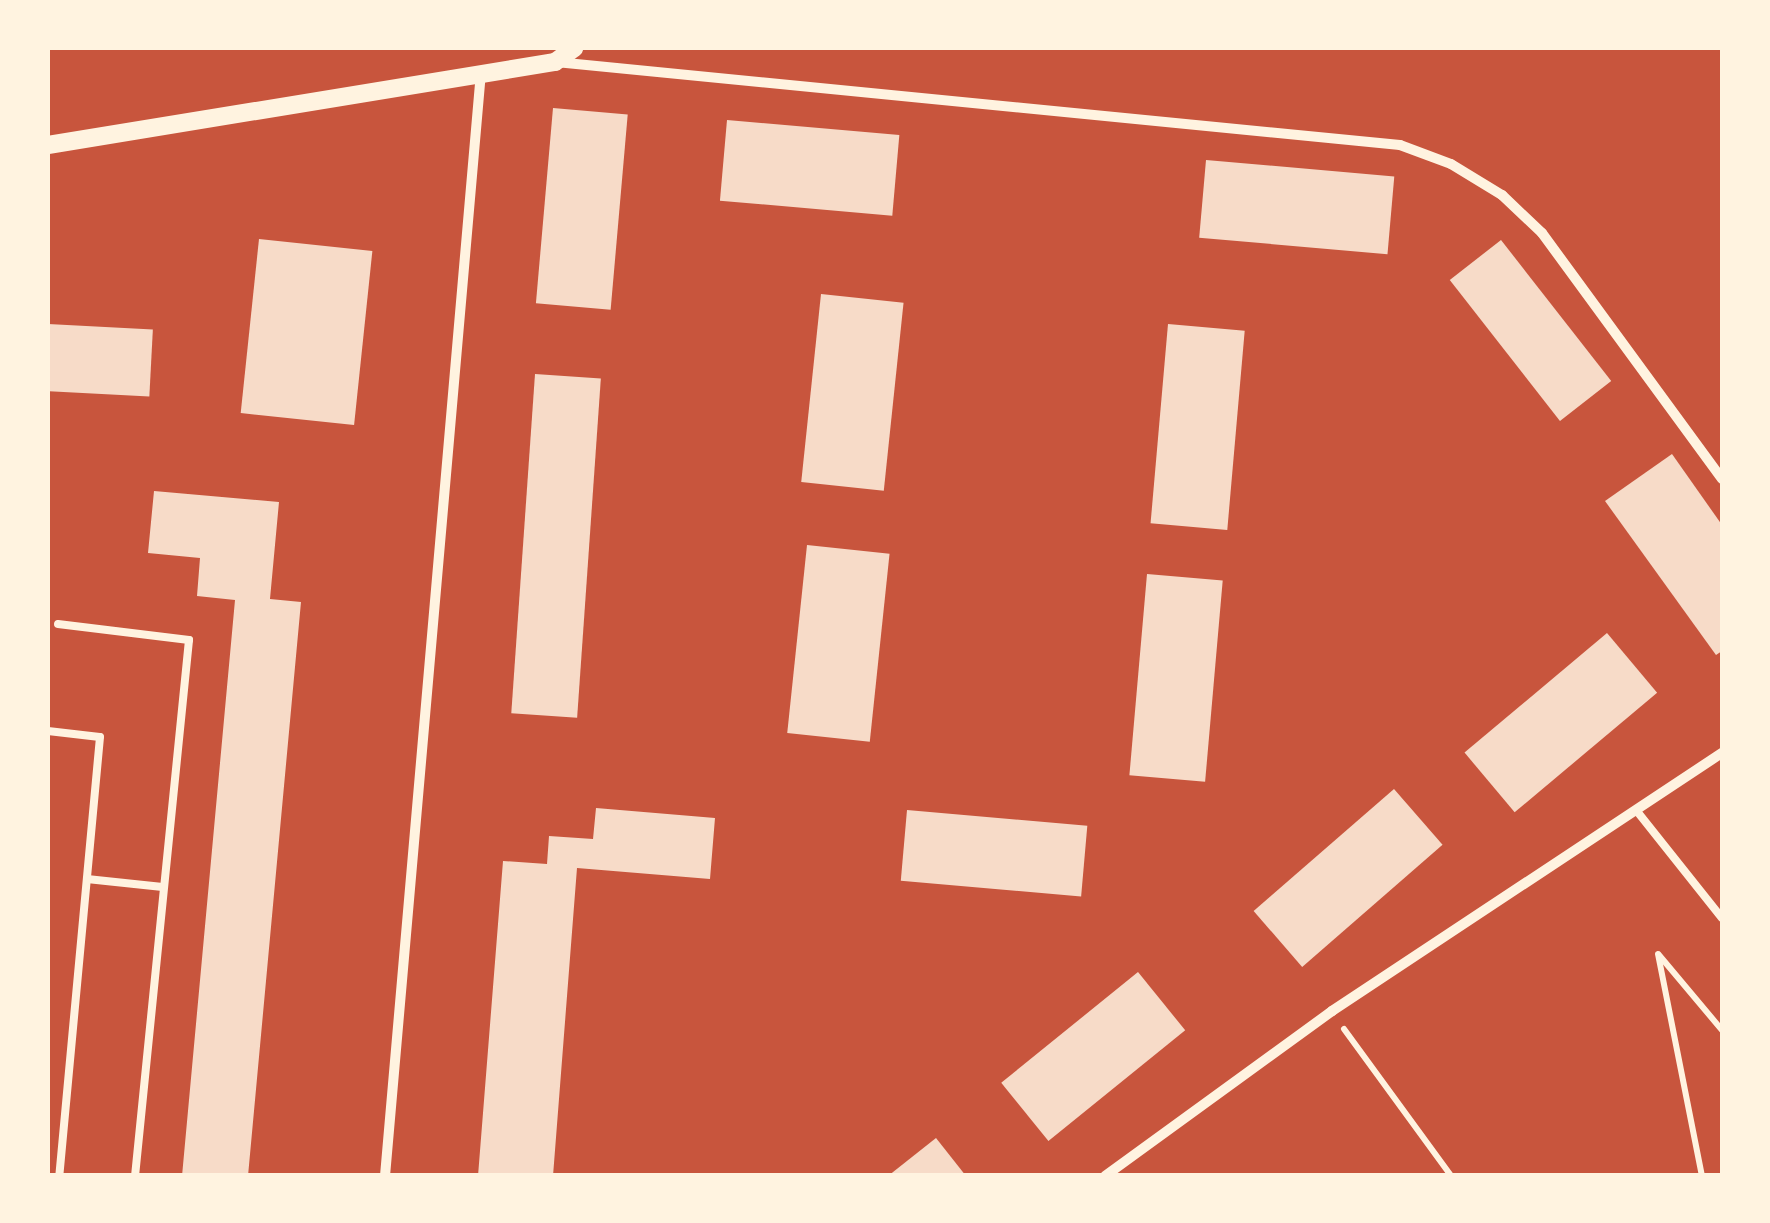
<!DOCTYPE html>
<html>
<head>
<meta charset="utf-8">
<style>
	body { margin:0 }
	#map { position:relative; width:1770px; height:1223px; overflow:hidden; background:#c8553d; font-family:Mulish,sans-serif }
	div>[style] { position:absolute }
	.building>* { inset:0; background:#f7dbc8; transform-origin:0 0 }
	.path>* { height:6px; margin:-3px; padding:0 3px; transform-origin:3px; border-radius:3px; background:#fff3e0 }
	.service>* { height:8px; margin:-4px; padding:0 4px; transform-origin:4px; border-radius:4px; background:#fff3e0 }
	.minor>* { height:10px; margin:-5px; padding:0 5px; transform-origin:5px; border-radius:5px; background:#fff3e0 }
	.tertiary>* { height:18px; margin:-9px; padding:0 9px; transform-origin:9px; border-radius:9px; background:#fff3e0 }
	span { translate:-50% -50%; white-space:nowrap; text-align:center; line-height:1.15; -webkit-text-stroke:10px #fff3e0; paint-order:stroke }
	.frame { position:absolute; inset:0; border:50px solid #fff3e0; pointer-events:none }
</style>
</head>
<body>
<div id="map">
	<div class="building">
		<i style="left:553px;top:108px;width:75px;height:196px;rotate:5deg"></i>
		<i style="left:727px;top:120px;width:173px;height:81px;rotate:5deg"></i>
		<i style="left:1206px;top:160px;width:189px;height:78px;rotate:5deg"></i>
		<i style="left:259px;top:239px;width:114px;height:175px;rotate:6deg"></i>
		<i style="left:1501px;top:240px;width:179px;height:65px;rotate:52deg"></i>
		<i style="left:821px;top:294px;width:83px;height:189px;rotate:6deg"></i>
		<i style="left:48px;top:324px;width:105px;height:67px;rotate:3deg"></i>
		<i style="left:1168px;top:324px;width:77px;height:200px;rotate:5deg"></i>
		<i style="left:535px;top:374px;width:66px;height:340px;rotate:4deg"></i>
		<i style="clip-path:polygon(1672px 454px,1722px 525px,1722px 651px,1716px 655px,1605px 501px)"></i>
		<i style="clip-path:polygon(154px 491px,279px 502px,270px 599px,301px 602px,248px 1176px,182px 1176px,235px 600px,197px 596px,200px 558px,148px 553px)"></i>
		<i style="left:807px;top:545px;width:83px;height:189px;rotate:6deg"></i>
		<i style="left:1147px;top:574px;width:76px;height:202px;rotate:5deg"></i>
		<i style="left:1607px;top:633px;width:78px;height:186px;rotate:50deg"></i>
		<i style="left:1394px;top:789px;width:74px;height:186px;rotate:49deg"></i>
		<i style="clip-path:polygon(596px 808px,715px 818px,710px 879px,577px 868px,553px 1176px,478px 1176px,503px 861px,547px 864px,549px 836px,593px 839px)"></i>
		<i style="left:907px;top:810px;width:181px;height:71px;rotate:5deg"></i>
		<i style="left:1138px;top:972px;width:75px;height:176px;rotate:51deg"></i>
		<i style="clip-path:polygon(936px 1138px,966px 1176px,888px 1176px)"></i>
	</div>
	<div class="path">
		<i style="left:1658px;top:954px;width:226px;rotate:78.8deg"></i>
		<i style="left:1659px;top:955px;width:98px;rotate:50deg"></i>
		<i style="left:1344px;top:1029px;width:182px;rotate:53.9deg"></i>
	</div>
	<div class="service">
		<i style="left:58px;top:624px;width:132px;rotate:7deg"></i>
		<i style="left:189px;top:640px;width:539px;rotate:95.75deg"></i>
		<i style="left:48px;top:731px;width:52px;rotate:6.6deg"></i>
		<i style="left:100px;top:737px;width:441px;rotate:95.3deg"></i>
		<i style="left:1636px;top:810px;width:138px;rotate:51.5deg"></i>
		<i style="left:87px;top:879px;width:76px;rotate:6deg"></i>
	</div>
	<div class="minor">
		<i style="left:556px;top:62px;width:848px;rotate:5.62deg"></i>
		<i style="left:1400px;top:145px;width:54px;rotate:20.4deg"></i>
		<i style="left:1451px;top:164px;width:60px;rotate:31.3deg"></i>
		<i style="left:1502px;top:195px;width:55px;rotate:43.5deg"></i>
		<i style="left:1542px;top:233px;width:305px;rotate:53.8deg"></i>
		<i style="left:385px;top:1176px;width:1107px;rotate:-85.03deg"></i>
		<i style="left:1105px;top:1176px;width:281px;rotate:-36deg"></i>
		<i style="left:1332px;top:1011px;width:468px;rotate:-33.5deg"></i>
	</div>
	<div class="tertiary">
		<i style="left:48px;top:145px;width:514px;rotate:-9.3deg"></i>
		<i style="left:555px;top:62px;width:24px;rotate:-36deg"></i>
	</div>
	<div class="frame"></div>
</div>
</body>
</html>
